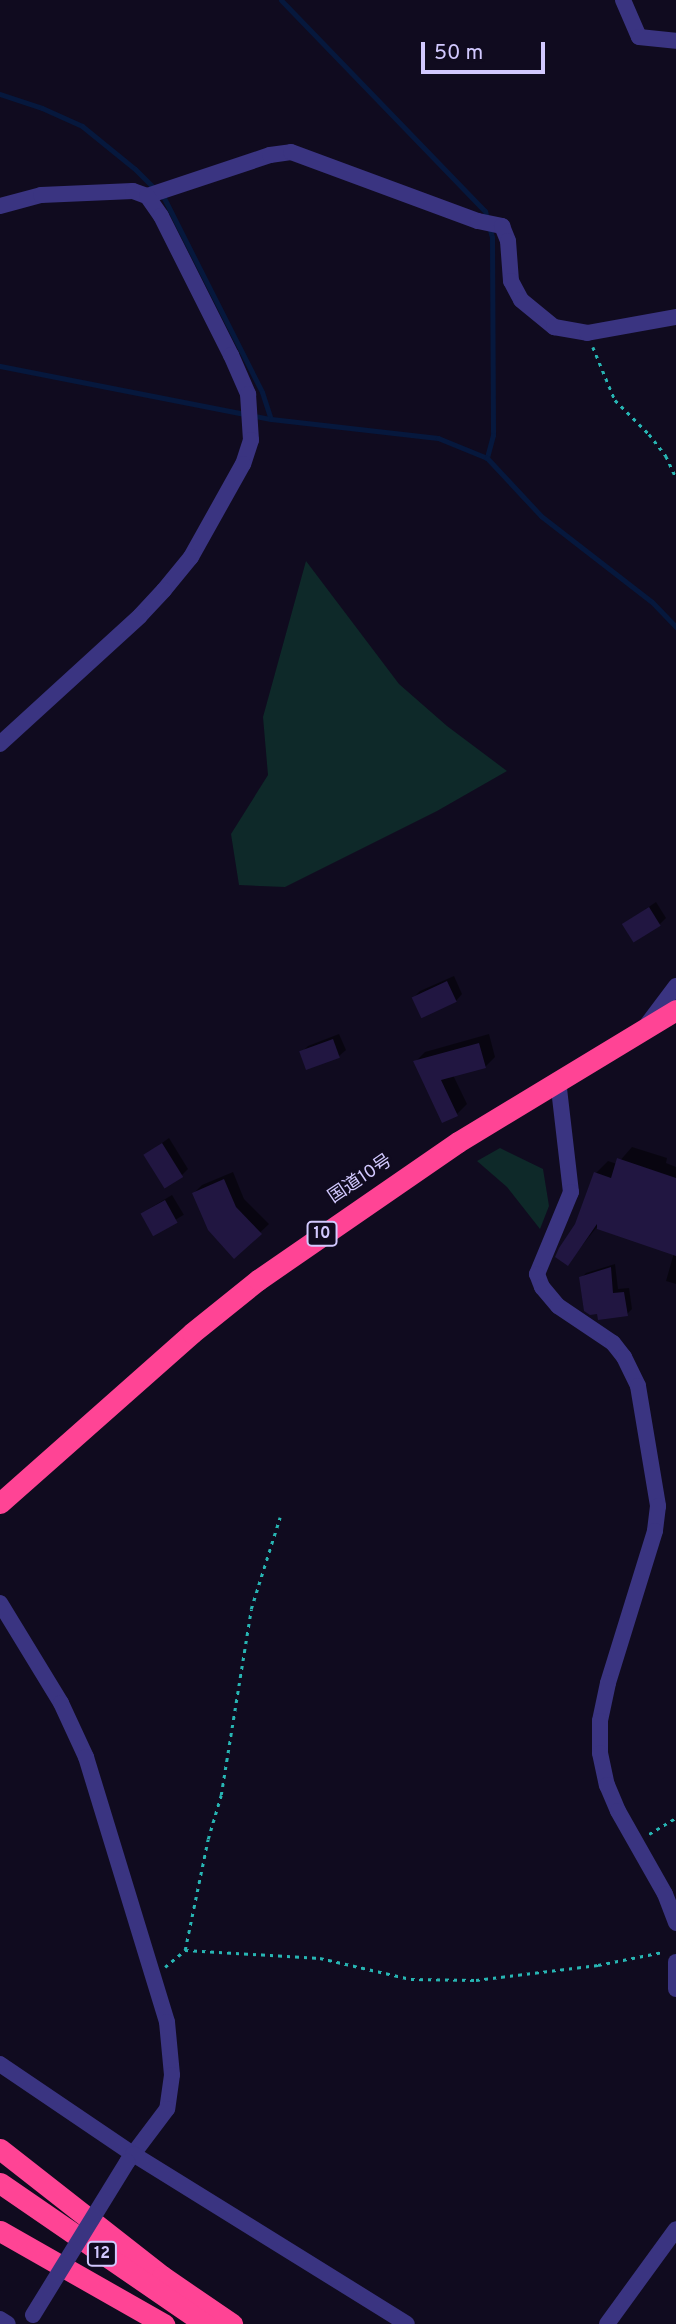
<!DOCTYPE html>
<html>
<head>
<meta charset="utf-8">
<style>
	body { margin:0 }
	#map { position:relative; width:676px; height:2324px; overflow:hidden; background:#100b1f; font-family:Overpass,"Noto Sans JP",sans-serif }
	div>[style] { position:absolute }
	.green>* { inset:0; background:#0e2929 }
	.shadow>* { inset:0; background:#0007; transform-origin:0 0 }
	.stream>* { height:5px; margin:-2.5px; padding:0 2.5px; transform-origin:2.5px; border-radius:2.5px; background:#06183d }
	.building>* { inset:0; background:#211641; transform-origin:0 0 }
	.path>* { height:2.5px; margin-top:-1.25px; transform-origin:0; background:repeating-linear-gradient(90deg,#27b5b3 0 3.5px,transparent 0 8.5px) }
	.street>* { height:16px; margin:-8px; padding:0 8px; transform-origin:8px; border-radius:8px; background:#3a3481 }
	.highway>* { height:21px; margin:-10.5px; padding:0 10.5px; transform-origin:10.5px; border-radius:10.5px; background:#ff4495 }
	.street-bridge>* { height:16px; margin:-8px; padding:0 8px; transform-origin:8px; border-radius:8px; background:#3a3481 }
	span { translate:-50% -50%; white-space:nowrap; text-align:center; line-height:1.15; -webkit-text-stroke:5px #100b1f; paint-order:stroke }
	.shield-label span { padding:2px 5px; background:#100b1f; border:2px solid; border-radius:5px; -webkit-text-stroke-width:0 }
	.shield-label { font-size:16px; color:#d2c9ff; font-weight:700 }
	.street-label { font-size:18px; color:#d2c9ff }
	.scale { position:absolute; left:421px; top:42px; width:124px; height:32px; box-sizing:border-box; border:4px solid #d2c9ff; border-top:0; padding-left:9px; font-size:21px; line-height:24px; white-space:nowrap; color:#d2c9ff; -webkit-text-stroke:5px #100b1f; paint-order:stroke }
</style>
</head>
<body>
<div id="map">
	<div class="green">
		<i style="clip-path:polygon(306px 561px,399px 684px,447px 726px,507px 771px,437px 811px,285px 887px,239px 885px,231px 834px,268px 775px,263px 717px)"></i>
		<i style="clip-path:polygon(500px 1148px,543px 1169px,549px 1206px,540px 1229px,507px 1187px,477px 1161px)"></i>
	</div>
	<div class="shadow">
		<i style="clip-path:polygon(656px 902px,666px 918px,659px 925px,624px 924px)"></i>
		<i style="clip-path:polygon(454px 976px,462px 994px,456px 1001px,414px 997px,420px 991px)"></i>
		<i style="clip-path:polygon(339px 1034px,346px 1050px,339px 1056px,302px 1052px,308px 1046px)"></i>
		<i style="clip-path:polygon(489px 1034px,495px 1057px,485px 1067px,453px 1075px,467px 1104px,457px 1114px,415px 1062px,425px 1052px)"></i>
		<i style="clip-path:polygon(169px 1138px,188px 1169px,182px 1175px,145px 1155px)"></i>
		<i style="clip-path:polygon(632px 1147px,667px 1158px,666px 1163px,676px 1167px,676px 1284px,666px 1281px,674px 1253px,597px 1227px,568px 1263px,577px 1225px,596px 1173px,608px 1161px,617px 1164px)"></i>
		<i style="clip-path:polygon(233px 1172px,244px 1199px,269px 1224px,234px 1257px,194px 1193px,202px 1185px)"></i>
		<i style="left:172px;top:1195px;width:23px;height:35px;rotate:59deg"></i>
		<i style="clip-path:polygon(615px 1264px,618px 1289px,629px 1288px,632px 1309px,627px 1314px,598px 1312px,581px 1278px,586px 1273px)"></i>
	</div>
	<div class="stream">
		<i style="left:281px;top:0;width:293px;rotate:46deg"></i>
		<i style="left:485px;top:211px;width:27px;rotate:75deg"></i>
		<i style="left:492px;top:237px;width:198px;rotate:89.7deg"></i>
		<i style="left:493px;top:435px;width:24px;rotate:105deg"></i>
		<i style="left:0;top:94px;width:44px;rotate:18.4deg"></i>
		<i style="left:42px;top:108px;width:44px;rotate:24.2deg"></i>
		<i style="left:82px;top:126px;width:68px;rotate:39.1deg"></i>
		<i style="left:135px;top:169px;width:41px;rotate:45deg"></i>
		<i style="left:164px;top:198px;width:217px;rotate:63.2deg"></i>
		<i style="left:262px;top:392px;width:28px;rotate:72deg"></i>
		<i style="left:0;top:366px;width:276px;rotate:11.1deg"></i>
		<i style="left:271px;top:419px;width:168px;rotate:6.5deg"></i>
		<i style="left:438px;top:438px;width:53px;rotate:22.2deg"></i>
		<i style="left:487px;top:458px;width:79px;rotate:47deg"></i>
		<i style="left:541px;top:516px;width:140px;rotate:37.8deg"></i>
		<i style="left:652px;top:602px;width:35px;rotate:46deg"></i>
	</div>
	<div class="building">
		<i style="left:649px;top:907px;width:22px;height:32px;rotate:58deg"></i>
		<i style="left:447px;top:981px;width:23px;height:39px;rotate:65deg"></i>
		<i style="left:333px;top:1039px;width:20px;height:36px;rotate:70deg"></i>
		<i style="clip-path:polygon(479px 1043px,486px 1068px,441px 1080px,458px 1116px,442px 1123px,413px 1061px)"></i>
		<i style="left:162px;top:1143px;width:40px;height:22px;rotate:58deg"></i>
		<i style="clip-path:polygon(617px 1158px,676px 1178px,676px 1256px,597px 1229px,597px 1224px,568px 1266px,555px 1257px,559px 1248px,575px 1224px,594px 1172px,611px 1178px)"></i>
		<i style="clip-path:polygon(224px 1179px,236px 1207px,262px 1234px,234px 1259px,208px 1230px,192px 1193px)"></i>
		<i style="left:165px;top:1200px;width:26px;height:28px;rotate:61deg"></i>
		<i style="clip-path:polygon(611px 1267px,613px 1293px,624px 1292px,628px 1316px,598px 1320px,597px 1314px,590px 1315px,584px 1311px,579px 1277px)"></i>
	</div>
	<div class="path">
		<i style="left:593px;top:347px;width:57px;rotate:67.5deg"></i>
		<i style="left:615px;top:400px;width:48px;rotate:45deg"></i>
		<i style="left:649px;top:434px;width:28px;rotate:52deg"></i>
		<i style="left:666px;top:456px;width:23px;rotate:65deg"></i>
		<i style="left:649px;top:1834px;width:31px;rotate:-31deg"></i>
		<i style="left:185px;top:1950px;width:135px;rotate:3.4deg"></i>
		<i style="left:320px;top:1958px;width:93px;rotate:13deg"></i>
		<i style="left:411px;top:1979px;width:65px;rotate:0.9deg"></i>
		<i style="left:476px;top:1980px;width:123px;rotate:-7deg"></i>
		<i style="left:598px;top:1965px;width:66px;rotate:-11.3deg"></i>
		<i style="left:165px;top:1967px;width:26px;rotate:-40deg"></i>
		<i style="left:185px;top:1950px;width:113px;rotate:-78.3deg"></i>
		<i style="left:208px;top:1839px;width:46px;rotate:-73.5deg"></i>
		<i style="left:221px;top:1795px;width:188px;rotate:-80.8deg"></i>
		<i style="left:251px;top:1609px;width:96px;rotate:-72.5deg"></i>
	</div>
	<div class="street">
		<i style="left:623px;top:0;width:40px;rotate:66.6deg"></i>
		<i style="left:639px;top:37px;width:37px;rotate:6deg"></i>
		<i style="left:147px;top:196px;width:130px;rotate:-18.4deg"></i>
		<i style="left:270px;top:155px;width:21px;rotate:-8deg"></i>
		<i style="left:291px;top:152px;width:199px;rotate:20.3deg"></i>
		<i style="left:478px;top:221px;width:25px;rotate:12deg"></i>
		<i style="left:502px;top:226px;width:16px;rotate:68deg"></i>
		<i style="left:508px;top:241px;width:40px;rotate:85.7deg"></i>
		<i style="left:511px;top:281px;width:21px;rotate:62deg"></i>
		<i style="left:521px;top:300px;width:43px;rotate:39.3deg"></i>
		<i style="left:554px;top:327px;width:34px;rotate:10deg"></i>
		<i style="left:587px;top:333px;width:90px;rotate:-10.2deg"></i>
		<i style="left:0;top:206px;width:42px;rotate:-15deg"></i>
		<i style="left:41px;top:195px;width:92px;rotate:-2.5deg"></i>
		<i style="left:133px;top:191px;width:15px;rotate:20deg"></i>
		<i style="left:147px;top:196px;width:24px;rotate:55deg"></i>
		<i style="left:161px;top:216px;width:156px;rotate:63.3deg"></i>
		<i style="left:231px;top:355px;width:43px;rotate:66.4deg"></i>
		<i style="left:248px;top:394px;width:46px;rotate:86.3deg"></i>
		<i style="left:251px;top:440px;width:25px;rotate:108deg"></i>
		<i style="left:243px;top:464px;width:107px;rotate:119.2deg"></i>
		<i style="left:191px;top:557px;width:43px;rotate:129.3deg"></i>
		<i style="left:164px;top:590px;width:35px;rotate:133deg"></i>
		<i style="left:140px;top:616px;width:190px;rotate:137.6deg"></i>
		<i style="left:646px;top:1026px;width:50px;rotate:-53.1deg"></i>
		<i style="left:558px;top:1080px;width:113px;rotate:83.4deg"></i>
		<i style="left:571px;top:1192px;width:89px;rotate:112.5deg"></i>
		<i style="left:537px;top:1274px;width:14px;rotate:69deg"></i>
		<i style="left:542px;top:1287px;width:25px;rotate:50deg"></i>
		<i style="left:558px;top:1306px;width:66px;rotate:33.9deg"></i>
		<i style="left:613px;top:1343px;width:18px;rotate:52deg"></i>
		<i style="left:624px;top:1357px;width:32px;rotate:64deg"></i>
		<i style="left:638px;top:1386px;width:122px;rotate:80.5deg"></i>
		<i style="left:658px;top:1506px;width:25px;rotate:97deg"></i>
		<i style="left:655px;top:1531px;width:159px;rotate:107.2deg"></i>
		<i style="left:608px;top:1683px;width:39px;rotate:102deg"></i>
		<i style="left:600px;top:1721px;width:32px;rotate:90deg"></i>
		<i style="left:600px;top:1753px;width:33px;rotate:78deg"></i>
		<i style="left:607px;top:1785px;width:28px;rotate:67deg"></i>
		<i style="left:618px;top:1811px;width:95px;rotate:60.5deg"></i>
		<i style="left:665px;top:1894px;width:31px;rotate:69deg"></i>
		<i style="left:0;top:1603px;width:117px;rotate:58.6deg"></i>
		<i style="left:61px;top:1703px;width:60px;rotate:65.2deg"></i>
		<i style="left:86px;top:1757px;width:277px;rotate:73deg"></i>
		<i style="left:167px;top:2022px;width:53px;rotate:84.6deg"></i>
		<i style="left:172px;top:2075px;width:34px;rotate:98deg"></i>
		<i style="left:167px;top:2109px;width:66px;rotate:127deg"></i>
		<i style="left:676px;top:1962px;width:27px;rotate:90deg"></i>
		<i style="left:0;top:2064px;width:161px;rotate:34.1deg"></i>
		<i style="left:133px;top:2154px;width:322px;rotate:31.8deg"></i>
		<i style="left:0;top:2319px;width:9px;rotate:32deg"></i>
		<i style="left:607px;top:2324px;width:117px;rotate:-54deg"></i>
	</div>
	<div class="highway">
		<i style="left:0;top:1503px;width:256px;rotate:-41.5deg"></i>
		<i style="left:192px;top:1333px;width:85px;rotate:-38.8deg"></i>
		<i style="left:258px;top:1280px;width:243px;rotate:-34.6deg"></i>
		<i style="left:458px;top:1142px;width:255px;rotate:-31.2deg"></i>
		<i style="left:0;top:2149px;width:206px;rotate:38.1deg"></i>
		<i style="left:162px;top:2276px;width:85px;rotate:34.4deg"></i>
		<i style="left:0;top:2183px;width:249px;rotate:34.5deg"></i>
		<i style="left:0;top:2231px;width:189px;rotate:29.6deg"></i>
	</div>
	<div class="street-bridge">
		<i style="left:33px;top:2315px;width:180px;rotate:-58.4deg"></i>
	</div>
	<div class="shield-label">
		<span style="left:322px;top:1234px">10</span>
		<span style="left:102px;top:2254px">12</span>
	</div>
	<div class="street-label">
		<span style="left:361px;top:1180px;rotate:-34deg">国道10号</span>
	</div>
	<div class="scale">50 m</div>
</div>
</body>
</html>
